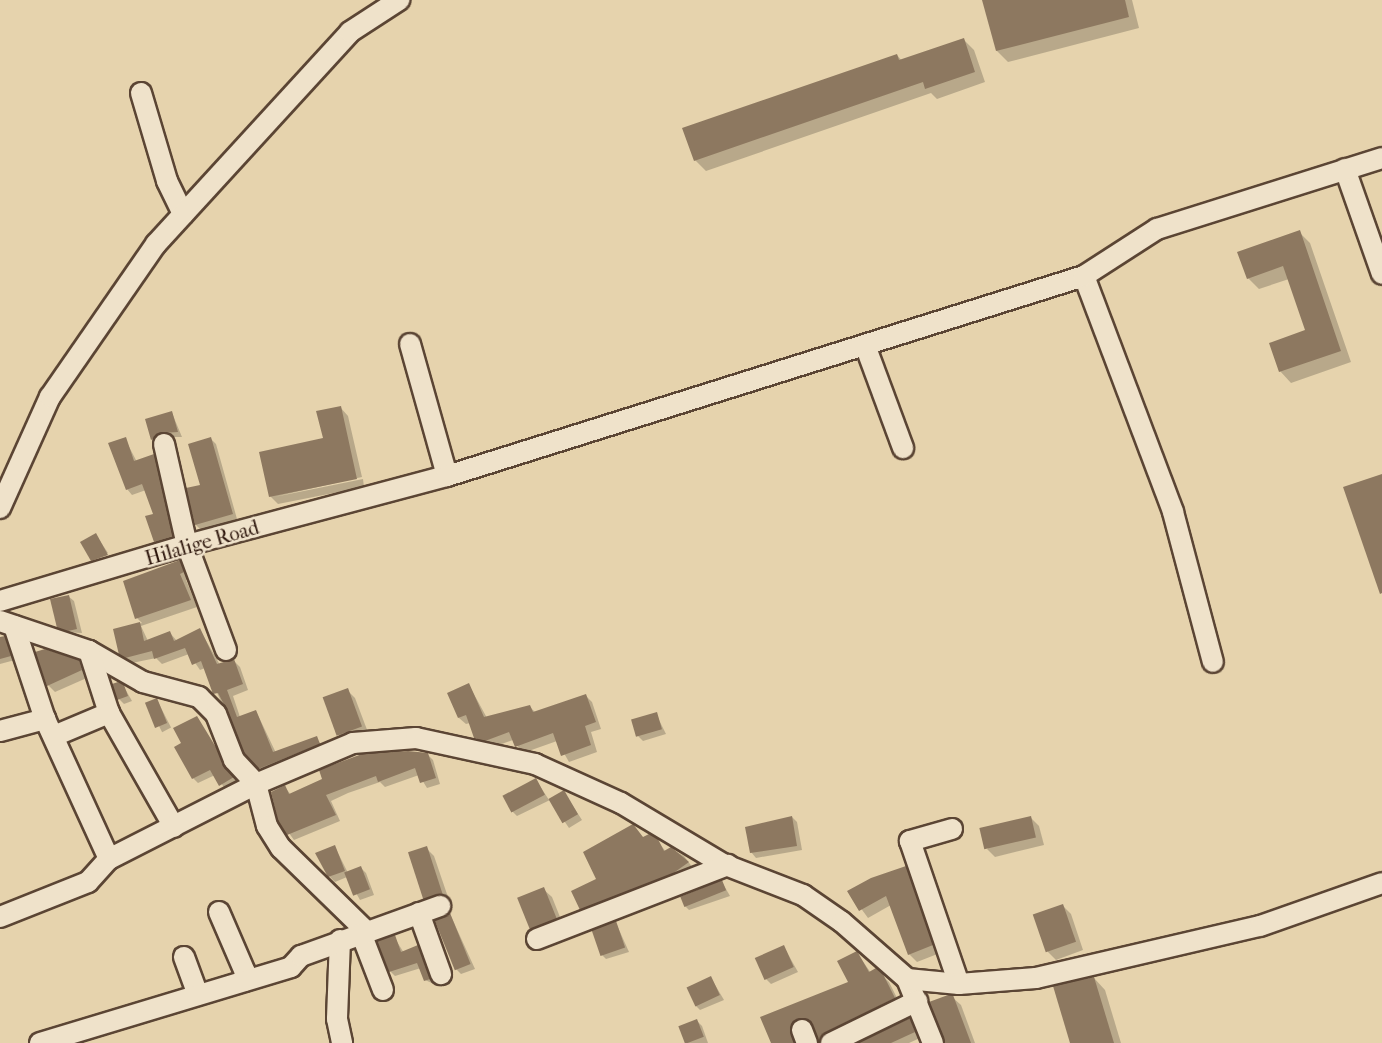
<!DOCTYPE html>
<html>
<head>
<meta charset="utf-8">
<style>
	body { margin:0 }
	#map { position:relative; width:1382px; height:1043px; overflow:hidden; background:#e6d3ad; font-family:"IM FELL French Canon",serif }
	div>[style] { position:absolute }
	.shadow>* { inset:0; background:#0003; transform-origin:0 0 }
	.building>* { inset:0; background:#8d7860; transform-origin:0 0 }
	.roads { filter:drop-shadow(2px 0 #5b4534) drop-shadow(-2px 0 #5b4534) drop-shadow(0 2px #5b4534) drop-shadow(0 -2px #5b4534) }
	.minor>* { height:20px; margin:-10px; padding:0 10px; transform-origin:10px; border-radius:10px; background:#efe2ca }
	span { translate:-50% -50%; white-space:nowrap; text-align:center; line-height:1.15; -webkit-text-stroke:5px #efe2ca; paint-order:stroke }
	.street-label { font-size:20px; color:#2d160c }
</style>
</head>
<body>
<div id="map">
	<div class="shadow">
		<i style="clip-path:polygon(984px 0,1132px 0,1139px 28px,1008px 62px,997px 51px)"></i>
		<i style="clip-path:polygon(963px 39px,974px 50px,985px 82px,937px 99px,931px 93px,706px 171px,695px 160px,897px 55px,902px 61px)"></i>
		<i style="clip-path:polygon(1299px 232px,1310px 243px,1351px 362px,1291px 383px,1280px 371px,1307px 331px,1289px 279px,1259px 289px,1248px 278px)"></i>
		<i style="clip-path:polygon(340px 407px,348px 416px,362px 477px,274px 497px,363px 479px,364px 487px,278px 504px,270px 496px,324px 440px)"></i>
		<i style="clip-path:polygon(172px 413px,182px 437px,166px 437px,157px 444px,152px 439px)"></i>
		<i style="clip-path:polygon(125px 439px,137px 462px,154px 456px,159px 461px,175px 542px,161px 547px,155px 541px,155px 514px,146px 490px,132px 495px,127px 489px)"></i>
		<i style="clip-path:polygon(211px 439px,216px 444px,237px 519px,201px 530px,196px 525px,188px 490px,201px 486px)"></i>
		<i style="clip-path:polygon(96px 535px,108px 553px,92px 560px)"></i>
		<i style="clip-path:polygon(110px 556px,112px 560px,97px 566px,94px 562px)"></i>
		<i style="clip-path:polygon(179px 561px,186px 568px,190px 579px,186px 580px,197px 607px,141px 626px,148px 641px,170px 633px,177px 641px,200px 630px,220px 665px,233px 660px,240px 667px,248px 690px,233px 696px,240px 717px,256px 711px,276px 753px,316px 738px,325px 750px,266px 774px,246px 753px,205px 668px,200px 670px,189px 654px,162px 664px,156px 658px,132px 663px,121px 654px,115px 630px,142px 623px,137px 618px)"></i>
		<i style="clip-path:polygon(68px 596px,74px 601px,82px 633px,64px 632px,59px 627px)"></i>
		<i style="clip-path:polygon(4px 638px,15px 660px,0 664px,0 639px)"></i>
		<i style="clip-path:polygon(79px 662px,89px 677px,55px 692px,48px 685px)"></i>
		<i style="clip-path:polygon(469px 685px,487px 718px,529px 706px,536px 713px,585px 695px,592px 702px,601px 729px,591px 732px,597px 752px,569px 762px,557px 741px,523px 753px,513px 740px,493px 747px,483px 745px,470px 723px,466px 724px,459px 718px)"></i>
		<i style="clip-path:polygon(124px 687px,132px 701px,124px 704px,119px 699px)"></i>
		<i style="clip-path:polygon(347px 690px,355px 698px,369px 735px,347px 744px,339px 735px)"></i>
		<i style="left:157px;top:700px;width:31px;height:10px;rotate:63deg"></i>
		<i style="clip-path:polygon(656px 714px,666px 734px,643px 741px,638px 736px)"></i>
		<i style="clip-path:polygon(197px 718px,238px 783px,226px 790px,215px 775px,198px 783px,193px 778px,183px 744px)"></i>
		<i style="clip-path:polygon(427px 754px,433px 760px,440px 784px,427px 788px,419px 775px,385px 787px,380px 782px,348px 793px,331px 801px,340px 821px,294px 840px,280px 821px,285px 787px,291px 795px)"></i>
		<i style="clip-path:polygon(536px 780px,549px 800px,564px 792px,582px 820px,569px 828px,550px 800px,517px 816px,512px 811px)"></i>
		<i style="clip-path:polygon(792px 817px,797px 822px,802px 850px,756px 858px,751px 852px)"></i>
		<i style="clip-path:polygon(1030px 817px,1039px 826px,1044px 845px,995px 857px,987px 849px)"></i>
		<i style="clip-path:polygon(644px 838px,657px 840px,666px 852px,671px 849px,684px 856px,693px 868px,586px 914px,581px 909px,598px 879px)"></i>
		<i style="clip-path:polygon(335px 847px,348px 873px,361px 868px,366px 873px,374px 895px,360px 900px,347px 877px,335px 882px,329px 876px)"></i>
		<i style="clip-path:polygon(426px 848px,434px 856px,450px 903px,433px 906px,425px 898px)"></i>
		<i style="clip-path:polygon(906px 868px,913px 876px,940px 953px,917px 962px,909px 954px,891px 905px,868px 918px,849px 892px)"></i>
		<i style="clip-path:polygon(722px 882px,730px 896px,689px 910px,684px 905px)"></i>
		<i style="clip-path:polygon(543px 889px,552px 897px,564px 927px,539px 937px,531px 929px)"></i>
		<i style="clip-path:polygon(1062px 905px,1071px 914px,1083px 950px,1056px 960px,1048px 952px,1035px 915px)"></i>
		<i style="clip-path:polygon(450px 914px,475px 969px,461px 974px,456px 969px)"></i>
		<i style="clip-path:polygon(616px 923px,629px 952px,606px 959px,601px 954px)"></i>
		<i style="clip-path:polygon(394px 937px,404px 953px,418px 947px,423px 952px,434px 984px,425px 980px,421px 968px,395px 976px,390px 971px)"></i>
		<i style="clip-path:polygon(784px 947px,798px 972px,771px 984px,766px 979px)"></i>
		<i style="clip-path:polygon(857px 953px,871px 973px,876px 970px,889px 982px,900px 1004px,828px 1043px,818px 1043px,813px 1025px,805px 1024px,797px 1043px,772px 1043px,762px 1017px,850px 983px)"></i>
		<i style="clip-path:polygon(711px 978px,724px 1000px,700px 1010px,695px 1005px)"></i>
		<i style="clip-path:polygon(1094px 978px,1105px 990px,1121px 1043px,1072px 1043px)"></i>
		<i style="clip-path:polygon(952px 997px,961px 1005px,975px 1043px,945px 1043px)"></i>
		<i style="clip-path:polygon(910px 1020px,920px 1038px,909px 1043px,862px 1043px)"></i>
		<i style="clip-path:polygon(697px 1021px,702px 1026px,708px 1043px,686px 1043px,680px 1027px)"></i>
	</div>
	<div class="building">
		<i style="clip-path:polygon(982px 0,1125px 0,1129px 17px,996px 51px)"></i>
		<i style="clip-path:polygon(964px 38px,975px 72px,925px 89px,923px 82px,694px 161px,682px 128px,897px 54px,899px 60px)"></i>
		<i style="clip-path:polygon(1300px 230px,1341px 351px,1279px 372px,1269px 343px,1305px 330px,1283px 266px,1247px 279px,1237px 252px)"></i>
		<i style="clip-path:polygon(341px 406px,357px 479px,269px 497px,259px 452px,323px 438px,316px 411px)"></i>
		<i style="clip-path:polygon(172px 411px,178px 432px,161px 433px,151px 440px,145px 419px)"></i>
		<i style="clip-path:polygon(126px 437px,134px 461px,154px 454px,173px 536px,154px 542px,145px 516px,153px 514px,142px 484px,126px 490px,108px 443px)"></i>
		<i style="clip-path:polygon(211px 437px,233px 514px,195px 525px,186px 488px,200px 485px,188px 444px)"></i>
		<i style="clip-path:polygon(1382px 474px,1382px 593px,1380px 594px,1343px 487px)"></i>
		<i style="clip-path:polygon(96px 533px,108px 555px,91px 561px,80px 542px)"></i>
		<i style="clip-path:polygon(180px 560px,184px 572px,180px 574px,191px 600px,135px 619px,123px 581px)"></i>
		<i style="clip-path:polygon(69px 595px,77px 629px,68px 631px,57px 628px,50px 599px)"></i>
		<i style="clip-path:polygon(140px 622px,144px 641px,170px 631px,174px 641px,200px 628px,217px 664px,234px 659px,243px 684px,227px 690px,237px 717px,256px 710px,273px 752px,317px 736px,320px 744px,258px 769px,244px 754px,227px 710px,218px 693px,213px 694px,201px 661px,192px 665px,185px 648px,154px 659px,152px 651px,125px 658px,119px 655px,113px 629px)"></i>
		<i style="clip-path:polygon(5px 636px,11px 656px,0 659px,0 637px)"></i>
		<i style="clip-path:polygon(45px 649px,79px 660px,82px 670px,47px 686px,35px 652px)"></i>
		<i style="clip-path:polygon(118px 682px,124px 685px,128px 696px,117px 700px,112px 684px)"></i>
		<i style="clip-path:polygon(469px 683px,484px 717px,530px 705px,533px 712px,586px 694px,596px 722px,585px 726px,591px 745px,561px 756px,553px 733px,515px 747px,509px 732px,485px 741px,474px 738px,466px 715px,458px 718px,447px 693px)"></i>
		<i style="left:348px;top:688px;width:41px;height:27px;rotate:70deg"></i>
		<i style="left:157px;top:698px;width:27px;height:13px;rotate:68deg"></i>
		<i style="left:657px;top:712px;width:18px;height:27px;rotate:74deg"></i>
		<i style="clip-path:polygon(197px 716px,234px 777px,219px 786px,210px 770px,192px 779px,174px 747px,181px 743px,173px 728px)"></i>
		<i style="clip-path:polygon(408px 751px,428px 753px,436px 778px,420px 783px,415px 768px,378px 782px,376px 776px,326px 795px,336px 815px,287px 835px,278px 821px,271px 792px,285px 785px,289px 794px,322px 779px,319px 770px,362px 754px)"></i>
		<i style="left:536px;top:778px;width:19px;height:38px;rotate:62deg"></i>
		<i style="left:564px;top:790px;width:28px;height:18px;rotate:60deg"></i>
		<i style="clip-path:polygon(792px 816px,797px 846px,750px 853px,745px 827px)"></i>
		<i style="left:1031px;top:816px;width:22px;height:53px;rotate:77deg"></i>
		<i style="clip-path:polygon(633px 824px,643px 837px,649px 834px,658px 839px,664px 851px,671px 847px,689px 862px,672px 874px,580px 910px,571px 891px,596px 879px,583px 852px)"></i>
		<i style="clip-path:polygon(335px 845px,345px 871px,328px 877px,315px 853px)"></i>
		<i style="left:427px;top:846px;width:52px;height:20px;rotate:72deg"></i>
		<i style="left:361px;top:866px;width:25px;height:18px;rotate:69deg"></i>
		<i style="clip-path:polygon(906px 866px,933px 945px,908px 955px,886px 896px,859px 911px,847px 891px,871px 878px)"></i>
		<i style="left:722px;top:880px;width:11px;height:45px;rotate:68deg"></i>
		<i style="left:544px;top:887px;width:35px;height:29px;rotate:68deg"></i>
		<i style="left:1063px;top:904px;width:40px;height:32px;rotate:71deg"></i>
		<i style="left:450px;top:913px;width:55px;height:17px;rotate:68deg"></i>
		<i style="left:616px;top:921px;width:28px;height:26px;rotate:71deg"></i>
		<i style="clip-path:polygon(395px 935px,401px 952px,418px 945px,430px 979px,424px 981px,417px 963px,389px 972px,377px 941px)"></i>
		<i style="left:784px;top:945px;width:24px;height:32px;rotate:66deg"></i>
		<i style="clip-path:polygon(857px 951px,869px 972px,876px 968px,883px 974px,895px 998px,826px 1032px,819px 1043px,813px 1025px,803px 1018px,790px 1028px,794px 1043px,771px 1043px,760px 1017px,848px 982px,837px 961px)"></i>
		<i style="left:711px;top:976px;width:21px;height:27px;rotate:65deg"></i>
		<i style="clip-path:polygon(1094px 977px,1114px 1043px,1070px 1043px,1053px 986px)"></i>
		<i style="clip-path:polygon(948px 995px,953px 995px,971px 1043px,945px 1043px,929px 1002px)"></i>
		<i style="clip-path:polygon(910px 1018px,915px 1032px,891px 1043px,858px 1043px)"></i>
		<i style="left:697px;top:1019px;width:19px;height:20px;rotate:69deg"></i>
	</div>
	<div class="roads">
		<div class="minor">
			<i style="left:141px;top:93px;width:92px;rotate:73.5deg"></i>
			<i style="left:167px;top:181px;width:37px;rotate:64deg"></i>
			<i style="left:1345px;top:169px;width:111px;rotate:70.6deg"></i>
			<i style="left:1084px;top:276px;width:252px;rotate:69.3deg"></i>
			<i style="left:1173px;top:512px;width:155px;rotate:75.1deg"></i>
			<i style="left:410px;top:344px;width:137px;rotate:74.3deg"></i>
			<i style="left:865px;top:345px;width:110px;rotate:69.7deg"></i>
			<i style="left:164px;top:444px;width:104px;rotate:77.2deg"></i>
			<i style="left:187px;top:545px;width:112px;rotate:69.6deg"></i>
			<i style="left:0;top:508px;width:122px;rotate:-65.8deg"></i>
			<i style="left:50px;top:397px;width:186px;rotate:-55.3deg"></i>
			<i style="left:156px;top:244px;width:287px;rotate:-47.5deg"></i>
			<i style="left:350px;top:32px;width:59px;rotate:-33.1deg"></i>
			<i style="left:0;top:601px;width:195px;rotate:-16.7deg"></i>
			<i style="left:187px;top:545px;width:269px;rotate:-14.9deg"></i>
			<i style="left:447px;top:476px;width:668px;rotate:-17.43deg"></i>
			<i style="left:1084px;top:276px;width:87px;rotate:-32.8deg"></i>
			<i style="left:1157px;top:229px;width:236px;rotate:-17.5deg"></i>
			<i style="left:0;top:621px;width:94px;rotate:18.6deg"></i>
			<i style="left:89px;top:651px;width:62px;rotate:29.9deg"></i>
			<i style="left:143px;top:682px;width:58px;rotate:15deg"></i>
			<i style="left:199px;top:697px;width:24px;rotate:45deg"></i>
			<i style="left:216px;top:714px;width:49px;rotate:68.6deg"></i>
			<i style="left:234px;top:760px;width:33px;rotate:47deg"></i>
			<i style="left:256px;top:784px;width:105px;rotate:-22.9deg"></i>
			<i style="left:353px;top:743px;width:63px;rotate:-4.5deg"></i>
			<i style="left:416px;top:738px;width:122px;rotate:12.3deg"></i>
			<i style="left:535px;top:764px;width:94px;rotate:24.4deg"></i>
			<i style="left:621px;top:803px;width:119px;rotate:30.9deg"></i>
			<i style="left:723px;top:864px;width:86px;rotate:21.2deg"></i>
			<i style="left:803px;top:895px;width:47px;rotate:34.7deg"></i>
			<i style="left:842px;top:922px;width:86px;rotate:41.2deg"></i>
			<i style="left:907px;top:979px;width:69px;rotate:67.9deg"></i>
			<i style="left:14px;top:626px;width:98px;rotate:71.6deg"></i>
			<i style="left:45px;top:719px;width:154px;rotate:65.4deg"></i>
			<i style="left:89px;top:651px;width:65px;rotate:72.1deg"></i>
			<i style="left:0;top:731px;width:47px;rotate:-14.9deg"></i>
			<i style="left:54px;top:736px;width:60px;rotate:-22.7deg"></i>
			<i style="left:109px;top:713px;width:131px;rotate:60.3deg"></i>
			<i style="left:952px;top:829px;width:44px;rotate:164.1deg"></i>
			<i style="left:910px;top:841px;width:151px;rotate:71.1deg"></i>
			<i style="left:219px;top:912px;width:65px;rotate:66.6deg"></i>
			<i style="left:245px;top:972px;width:9px;rotate:96deg"></i>
			<i style="left:419px;top:913px;width:65px;rotate:70.2deg"></i>
			<i style="left:0;top:917px;width:95px;rotate:-21.7deg"></i>
			<i style="left:88px;top:882px;width:31px;rotate:-48deg"></i>
			<i style="left:109px;top:859px;width:165px;rotate:-27deg"></i>
			<i style="left:256px;top:784px;width:43px;rotate:75.3deg"></i>
			<i style="left:267px;top:826px;width:26px;rotate:58deg"></i>
			<i style="left:281px;top:848px;width:119px;rotate:44.3deg"></i>
			<i style="left:361px;top:933px;width:61px;rotate:68.9deg"></i>
			<i style="left:537px;top:939px;width:205px;rotate:-21.2deg"></i>
			<i style="left:340px;top:940px;width:79px;rotate:92.2deg"></i>
			<i style="left:337px;top:1019px;width:25px;rotate:78deg"></i>
			<i style="left:184px;top:957px;width:40px;rotate:69.8deg"></i>
			<i style="left:907px;top:979px;width:52px;rotate:5.5deg"></i>
			<i style="left:959px;top:984px;width:77px;rotate:-4.5deg"></i>
			<i style="left:1036px;top:978px;width:230px;rotate:-13.1deg"></i>
			<i style="left:1260px;top:926px;width:129px;rotate:-19.4deg"></i>
			<i style="left:802px;top:1030px;width:14px;rotate:69deg"></i>
			<i style="left:40px;top:1043px;width:262px;rotate:-16.8deg"></i>
			<i style="left:291px;top:967px;width:15px;rotate:-48deg"></i>
			<i style="left:301px;top:956px;width:148px;rotate:-19.8deg"></i>
			<i style="left:831px;top:1043px;width:96px;rotate:-26deg"></i>
		</div>
	</div>
	<div class="street-label">
		<span style="left:202px;top:543px;rotate:-16deg">Hilalige Road</span>
	</div>
</div>
</body>
</html>
